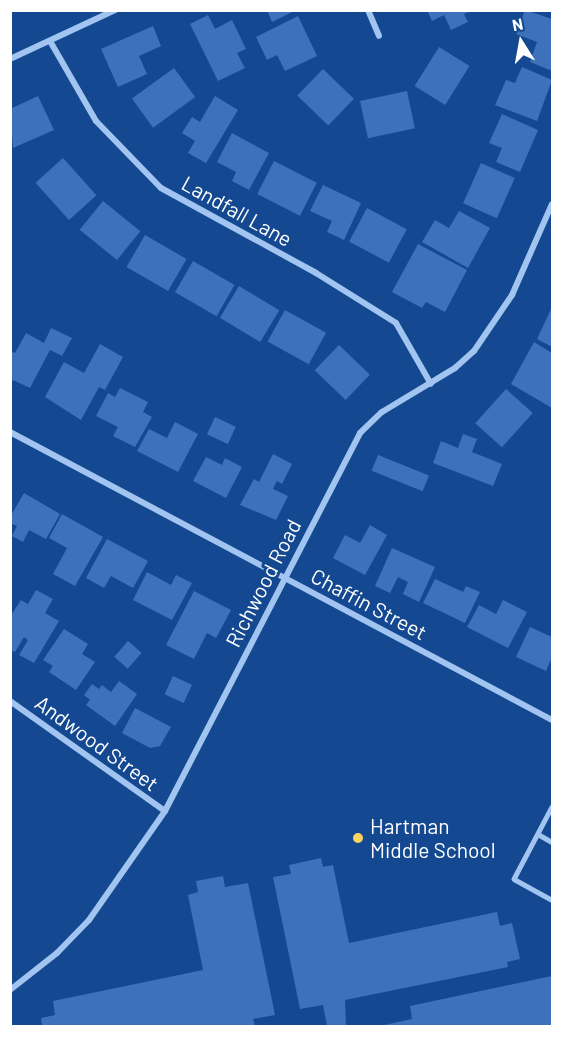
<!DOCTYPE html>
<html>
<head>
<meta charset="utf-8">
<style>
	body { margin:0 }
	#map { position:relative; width:563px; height:1037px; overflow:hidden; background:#144992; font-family:Barlow,sans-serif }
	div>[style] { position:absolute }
	.building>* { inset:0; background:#3d72ba; transform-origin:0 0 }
	.service>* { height:4.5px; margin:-2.25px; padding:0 2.25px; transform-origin:2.25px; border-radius:2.25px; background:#a1c4f1 }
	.minor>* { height:6px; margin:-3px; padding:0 3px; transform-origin:3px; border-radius:3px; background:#a1c4f1 }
	.dots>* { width:16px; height:16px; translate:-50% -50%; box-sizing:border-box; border:3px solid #144992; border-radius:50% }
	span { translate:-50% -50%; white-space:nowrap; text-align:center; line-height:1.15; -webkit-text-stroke:6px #144992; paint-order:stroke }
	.street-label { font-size:21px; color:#fff }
	.poi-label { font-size:21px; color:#fff }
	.left { translate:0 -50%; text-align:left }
	.frame { position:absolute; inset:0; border:12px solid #fff; pointer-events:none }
	.north { position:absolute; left:491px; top:12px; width:60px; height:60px; -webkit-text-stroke:4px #144992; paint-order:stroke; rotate:349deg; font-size:16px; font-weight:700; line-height:24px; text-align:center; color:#fff }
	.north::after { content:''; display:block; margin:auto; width:21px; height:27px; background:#fff; clip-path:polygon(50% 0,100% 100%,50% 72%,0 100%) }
</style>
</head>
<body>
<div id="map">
	<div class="building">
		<i style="clip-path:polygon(267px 10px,296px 10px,272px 22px)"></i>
		<i style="clip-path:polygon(427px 10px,473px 10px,464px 14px,468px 22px,451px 30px,444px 15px,432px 21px)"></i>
		<i style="clip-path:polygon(525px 10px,552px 19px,552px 71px,530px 62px,537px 42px,516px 34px)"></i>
		<i style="clip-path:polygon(208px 15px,215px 29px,232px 20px,246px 49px,237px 53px,245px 68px,218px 81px,190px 24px)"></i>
		<i style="clip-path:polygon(298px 16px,317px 56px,285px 71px,277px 55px,267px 60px,256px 37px)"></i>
		<i style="clip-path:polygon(153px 26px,161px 46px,139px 56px,147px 74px,118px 87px,101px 49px)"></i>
		<i style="left:439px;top:47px;width:36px;height:46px;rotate:32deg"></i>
		<i style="clip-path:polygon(522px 67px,552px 80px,537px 121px,495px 105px,506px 80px,515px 83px)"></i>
		<i style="left:174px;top:68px;width:36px;height:52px;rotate:54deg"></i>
		<i style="left:323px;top:69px;width:43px;height:37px;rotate:44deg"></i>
		<i style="left:407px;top:91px;width:38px;height:48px;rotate:78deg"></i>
		<i style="clip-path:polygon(38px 96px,54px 130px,13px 148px,10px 109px)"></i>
		<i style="clip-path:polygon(215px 96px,238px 110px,206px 163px,188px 153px,195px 141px,182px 133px,192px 117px,200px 122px)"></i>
		<i style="clip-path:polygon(502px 114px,538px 130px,520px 172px,496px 162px,502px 148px,489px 143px)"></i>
		<i style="clip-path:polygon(232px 133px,269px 153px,249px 190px,232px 181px,236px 172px,217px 162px)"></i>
		<i style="left:63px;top:158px;width:50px;height:37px;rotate:48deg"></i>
		<i style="left:274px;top:161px;width:48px;height:37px;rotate:27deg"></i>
		<i style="left:481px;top:163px;width:37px;height:44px;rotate:24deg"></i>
		<i style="clip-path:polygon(323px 185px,361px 203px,344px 240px,327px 232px,332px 221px,310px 211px)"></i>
		<i style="left:103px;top:201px;width:48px;height:37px;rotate:39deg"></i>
		<i style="left:367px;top:208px;width:45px;height:38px;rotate:28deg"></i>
		<i style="clip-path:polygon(459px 211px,490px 228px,468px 268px,422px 242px,435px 220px,449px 228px)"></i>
		<i style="left:145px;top:235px;width:48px;height:37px;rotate:30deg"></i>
		<i style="clip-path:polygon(418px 244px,467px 270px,445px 312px,426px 302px,422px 308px,392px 292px)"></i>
		<i style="left:193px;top:261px;width:48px;height:36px;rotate:30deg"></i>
		<i style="left:239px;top:286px;width:47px;height:37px;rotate:31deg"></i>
		<i style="clip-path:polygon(552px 307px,552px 347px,537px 339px)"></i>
		<i style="left:285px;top:310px;width:47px;height:36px;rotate:29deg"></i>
		<i style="clip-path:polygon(51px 328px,72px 338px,62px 356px,50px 350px,30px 388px,13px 380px,10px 385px,10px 351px,15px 353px,26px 333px,44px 343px)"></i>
		<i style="clip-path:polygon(534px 342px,552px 353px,552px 408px,511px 384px)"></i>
		<i style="clip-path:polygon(100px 344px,123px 357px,105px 390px,99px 387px,81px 420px,45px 397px,64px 362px,84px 373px)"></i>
		<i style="left:339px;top:345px;width:43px;height:35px;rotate:44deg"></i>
		<i style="clip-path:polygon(120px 388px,148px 402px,143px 412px,152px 417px,135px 447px,113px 436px,118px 427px,96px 416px,108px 393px,115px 397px)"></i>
		<i style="left:506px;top:389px;width:36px;height:46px;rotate:42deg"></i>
		<i style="left:215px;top:417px;width:23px;height:19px;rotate:25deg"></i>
		<i style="clip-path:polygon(175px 422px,198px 434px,178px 472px,137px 451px,149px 429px,167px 438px)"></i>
		<i style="clip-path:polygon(463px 434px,477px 439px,472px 452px,502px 464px,493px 486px,433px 463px,441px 441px,458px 448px)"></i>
		<i style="clip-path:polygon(273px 454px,292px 464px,282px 484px,277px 481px,273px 489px,288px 496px,276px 520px,240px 505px,254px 479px,259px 482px)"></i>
		<i style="left:378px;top:455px;width:55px;height:17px;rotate:22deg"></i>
		<i style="clip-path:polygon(206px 457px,222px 465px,225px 458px,242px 467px,226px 498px,193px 481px)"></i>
		<i style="clip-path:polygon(24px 493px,60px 514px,46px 539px,29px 530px,23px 542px,12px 536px,17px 526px,10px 523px,10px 517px)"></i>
		<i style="clip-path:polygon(62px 514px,103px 537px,75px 586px,53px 574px,67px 548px,49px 538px)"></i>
		<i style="clip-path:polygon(370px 525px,387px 535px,365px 575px,333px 558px,345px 535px,360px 543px)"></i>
		<i style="clip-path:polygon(107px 539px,148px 561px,133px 588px,111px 576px,104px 588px,86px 578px)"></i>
		<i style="clip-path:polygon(392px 548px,435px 567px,419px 602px,403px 594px,408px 582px,398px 577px,390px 593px,375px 586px)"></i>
		<i style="clip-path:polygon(147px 572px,171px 585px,176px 575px,192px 583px,172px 620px,133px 600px)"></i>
		<i style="clip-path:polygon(435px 579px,463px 592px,466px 586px,480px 592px,465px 623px,423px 603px)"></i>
		<i style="clip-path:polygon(36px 590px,53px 599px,45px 613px,59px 621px,34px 663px,19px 655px,28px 640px,24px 637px,15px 652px,10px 650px,10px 617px,21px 600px,28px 604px)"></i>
		<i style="clip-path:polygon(194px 591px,231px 610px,216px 638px,207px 633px,194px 659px,166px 645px)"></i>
		<i style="clip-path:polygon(503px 600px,527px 612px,508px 648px,467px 627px,479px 605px,496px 614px)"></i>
		<i style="clip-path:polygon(530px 627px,552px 637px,552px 657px,546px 671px,516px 657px)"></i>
		<i style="clip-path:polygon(64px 629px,88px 644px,82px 654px,95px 662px,76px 690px,49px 672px,53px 666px,43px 660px)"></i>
		<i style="left:128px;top:641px;width:18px;height:21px;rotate:41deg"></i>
		<i style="left:173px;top:676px;width:21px;height:20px;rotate:25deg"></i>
		<i style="clip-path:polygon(119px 681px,137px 694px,115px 726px,86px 705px,90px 700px,84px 695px,92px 684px,99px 689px,102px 685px,111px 692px)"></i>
		<i style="clip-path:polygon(135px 708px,171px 727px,160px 746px,150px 748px,122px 733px)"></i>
		<i style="clip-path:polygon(321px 858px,323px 867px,333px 865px,349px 943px,497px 912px,500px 926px,512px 923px,520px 959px,507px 962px,508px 967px,345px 1000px,346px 1026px,327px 1026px,323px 1005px,300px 1009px,273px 877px,291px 874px,289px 865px)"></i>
		<i style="clip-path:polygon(223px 876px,225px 887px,248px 883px,275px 1015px,253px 1019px,255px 1026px,42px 1026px,41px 1018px,55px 1015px,53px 1001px,203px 970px,188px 895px,198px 892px,196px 881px)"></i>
		<i style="clip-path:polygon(552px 976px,552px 1026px,380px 1026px,412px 1019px,410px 1006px)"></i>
	</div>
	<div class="service">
		<i style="left:552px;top:807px;width:81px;rotate:117.8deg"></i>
		<i style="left:514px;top:879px;width:43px;rotate:28.9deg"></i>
		<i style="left:538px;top:834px;width:16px;rotate:30deg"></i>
	</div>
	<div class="minor">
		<i style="left:368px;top:10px;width:28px;rotate:67deg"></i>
		<i style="left:50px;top:41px;width:92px;rotate:60.1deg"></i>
		<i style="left:96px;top:121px;width:93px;rotate:45.9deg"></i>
		<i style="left:161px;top:188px;width:177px;rotate:28.7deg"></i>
		<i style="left:316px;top:273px;width:94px;rotate:32deg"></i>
		<i style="left:396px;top:323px;width:70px;rotate:60.2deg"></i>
		<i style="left:10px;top:59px;width:116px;rotate:-25deg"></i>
		<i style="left:10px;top:432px;width:614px;rotate:27.98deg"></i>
		<i style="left:10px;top:701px;width:190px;rotate:35.4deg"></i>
		<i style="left:10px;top:990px;width:60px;rotate:-38.2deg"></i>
		<i style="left:57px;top:953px;width:46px;rotate:-45.9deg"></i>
		<i style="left:89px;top:920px;width:133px;rotate:-55.1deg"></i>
		<i style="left:165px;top:811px;width:425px;rotate:-62.7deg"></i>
		<i style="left:360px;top:433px;width:30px;rotate:-44deg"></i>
		<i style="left:382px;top:412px;width:85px;rotate:-31.1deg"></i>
		<i style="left:455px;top:368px;width:25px;rotate:-42deg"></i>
		<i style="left:474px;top:351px;width:68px;rotate:-55.8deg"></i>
		<i style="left:512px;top:295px;width:99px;rotate:-66.3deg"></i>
	</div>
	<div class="dots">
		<i style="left:358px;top:838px;background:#ffd462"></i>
	</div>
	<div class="street-label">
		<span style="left:237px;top:211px;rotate:29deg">Landfall Lane</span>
		<span style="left:263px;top:583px;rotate:-63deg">Richwood Road</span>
		<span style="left:369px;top:604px;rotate:28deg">Chaffin Street</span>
		<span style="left:97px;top:743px;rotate:36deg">Andwood Street</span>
	</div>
	<div class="poi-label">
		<span class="left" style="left:370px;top:838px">Hartman<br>Middle School</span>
	</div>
	<div class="frame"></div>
	<div class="north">N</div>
</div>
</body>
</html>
